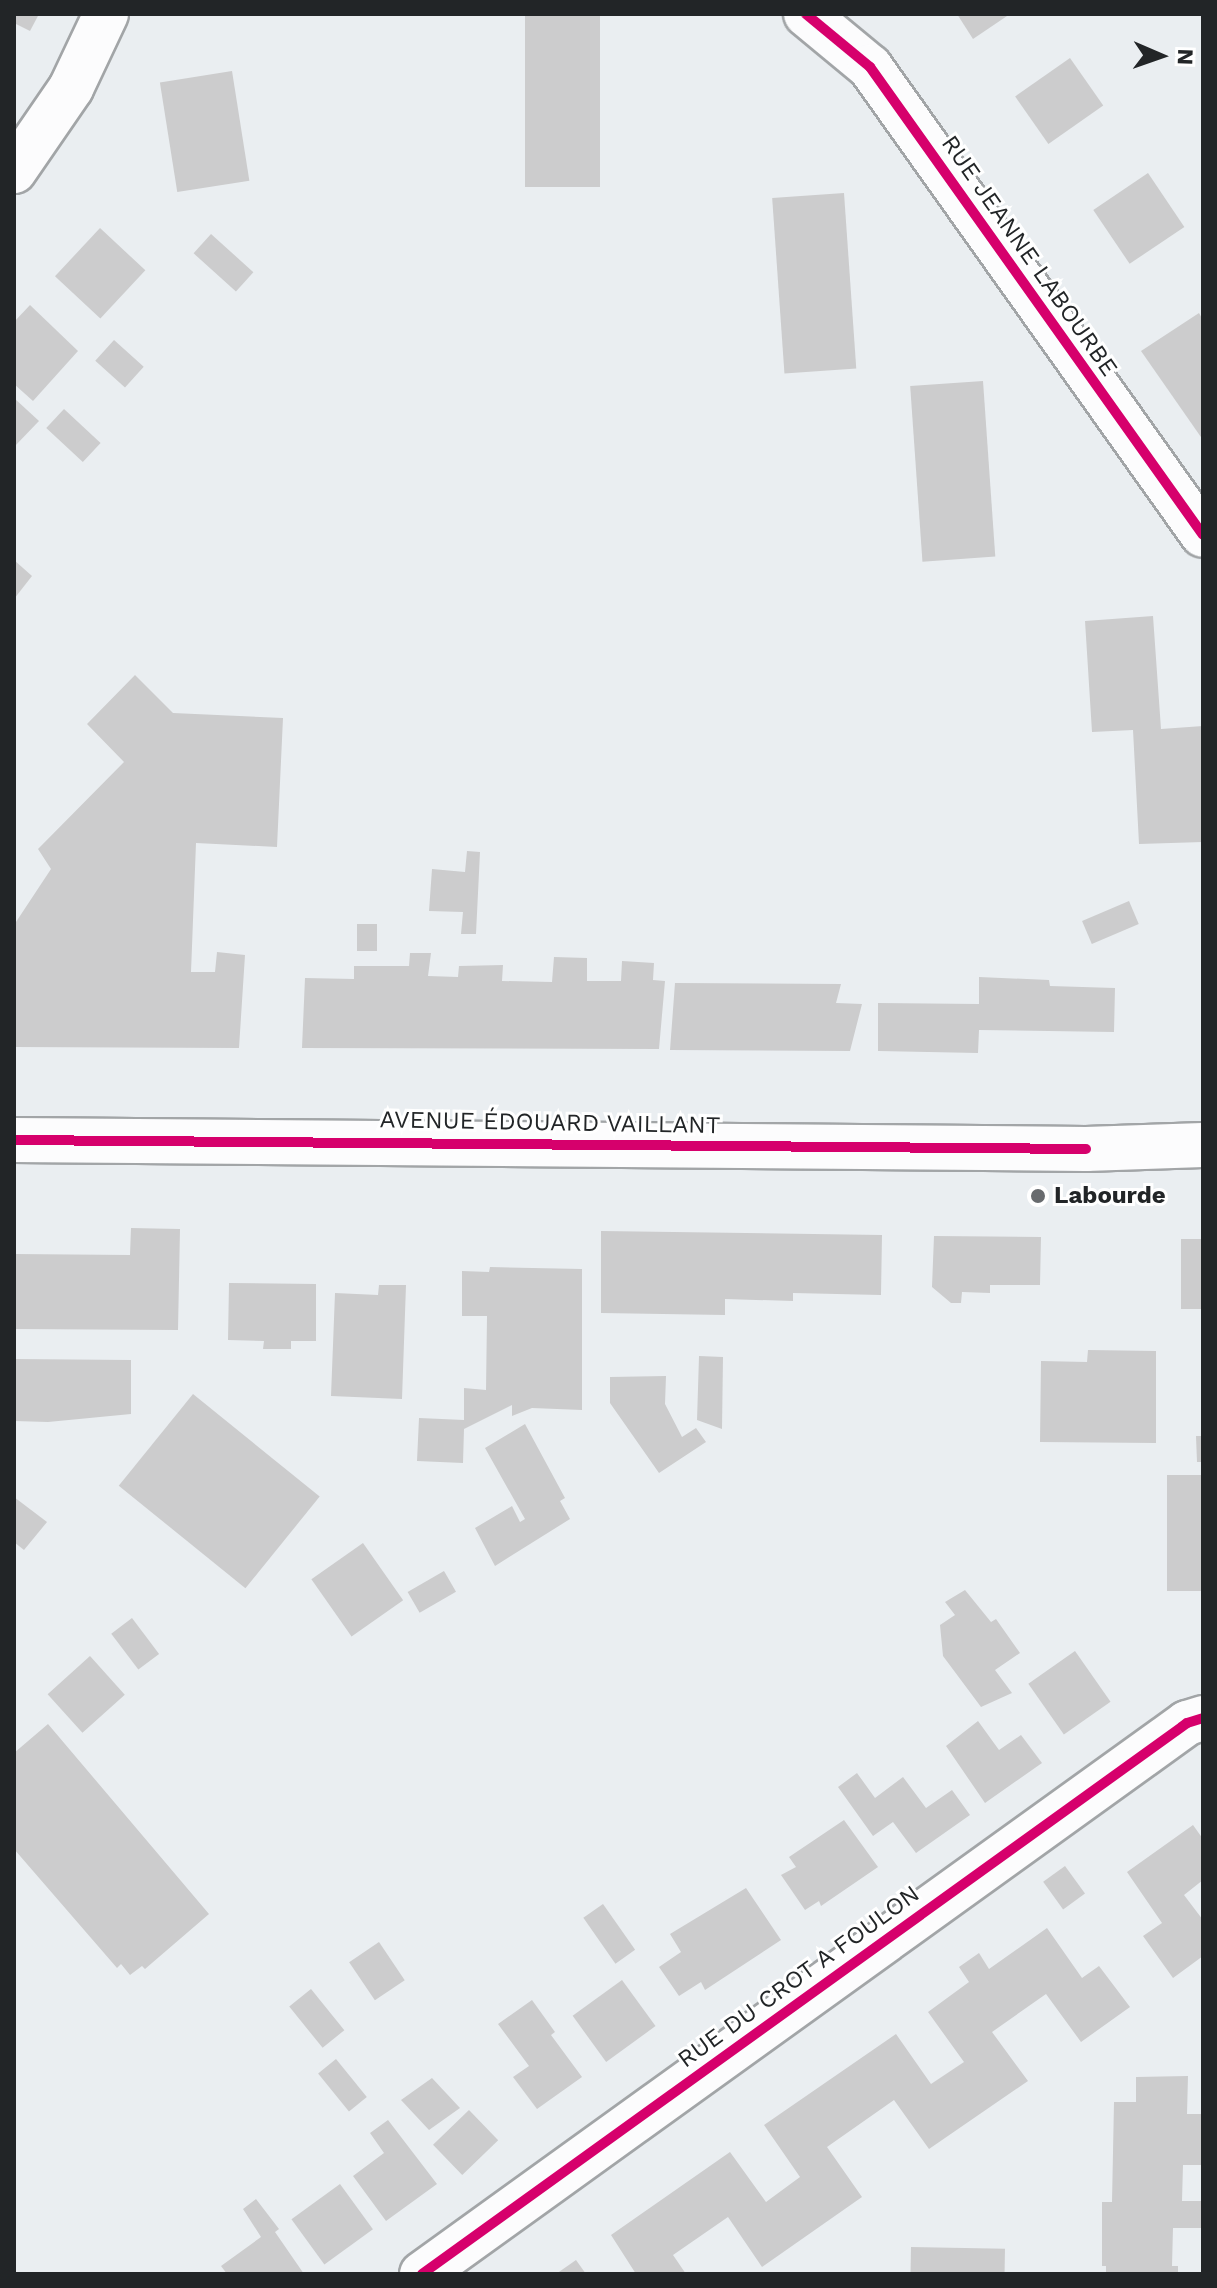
<!DOCTYPE html>
<html>
<head>
<meta charset="utf-8">
<style>
	body { margin:0 }
	#map { position:relative; width:1217px; height:2288px; overflow:hidden; background:#eaeef1; font-family:"Work Sans",sans-serif }
	div>[style] { position:absolute }
	.building>* { inset:0; background:#cccccd; transform-origin:0 0 }
	.roads { filter:drop-shadow(2px 0 #a2a5a7) drop-shadow(-2px 0 #a2a5a7) drop-shadow(0 2px #a2a5a7) drop-shadow(0 -2px #a2a5a7) }
	.street>* { height:44px; margin:-22px; padding:0 22px; transform-origin:22px; border-radius:22px; background:#fcfcfd }
	.primary>* { height:44px; margin:-22px; padding:0 22px; transform-origin:22px; border-radius:22px; background:#fcfcfd }
	.cycleway>* { height:10px; margin:-5px; padding:0 5px; transform-origin:5px; border-radius:5px; background:#d6006c }
	.dots>* { width:22px; height:22px; translate:-50% -50%; box-sizing:border-box; border:4px solid #fff; border-radius:50% }
	span { translate:-50% -50%; white-space:nowrap; text-align:center; line-height:1.15; -webkit-text-stroke:6px #fff; paint-order:stroke }
	.street-label { font-size:24px; color:#222527 }
	.poi-label { font-size:24px; color:#222527; font-weight:700 }
	.left { translate:0 -50%; text-align:left }
	.frame { position:absolute; inset:0; border:16px solid #222527; pointer-events:none }
	.north { position:absolute; left:1121px; top:16px; width:80px; height:80px; -webkit-text-stroke:6px #fff; paint-order:stroke; rotate:92deg; font-size:22px; font-weight:700; line-height:32px; text-align:center; color:#222527 }
	.north::after { content:''; display:block; margin:auto; width:28px; height:36px; background:#222527; clip-path:polygon(50% 0,100% 100%,50% 72%,0 100%) }
</style>
</head>
<body>
<div id="map">
	<div class="building">
		<i style="clip-path:polygon(14px 14px,39px 14px,30px 31px,14px 23px)"></i>
		<i style="left:525px;top:14px;width:75px;height:173px"></i>
		<i style="clip-path:polygon(957px 14px,1010px 14px,973px 39px)"></i>
		<i style="left:1070px;top:58px;width:58px;height:67px;rotate:55deg"></i>
		<i style="left:232px;top:71px;width:111px;height:73px;rotate:81deg"></i>
		<i style="left:1148px;top:173px;width:65px;height:66px;rotate:56deg"></i>
		<i style="left:844px;top:193px;width:176px;height:72px;rotate:86deg"></i>
		<i style="left:100px;top:228px;width:62px;height:66px;rotate:43deg"></i>
		<i style="left:211px;top:234px;width:57px;height:26px;rotate:42deg"></i>
		<i style="clip-path:polygon(30px 305px,78px 351px,33px 401px,14px 384px,14px 322px)"></i>
		<i style="clip-path:polygon(1199px 313px,1203px 320px,1203px 440px,1141px 351px)"></i>
		<i style="left:114px;top:340px;width:40px;height:28px;rotate:42deg"></i>
		<i style="left:983px;top:381px;width:176px;height:73px;rotate:86deg"></i>
		<i style="clip-path:polygon(14px 398px,39px 421px,14px 447px)"></i>
		<i style="left:64px;top:409px;width:50px;height:26px;rotate:43deg"></i>
		<i style="clip-path:polygon(14px 560px,32px 576px,14px 599px)"></i>
		<i style="clip-path:polygon(1153px 616px,1161px 729px,1203px 726px,1203px 842px,1139px 844px,1133px 730px,1092px 732px,1085px 621px)"></i>
		<i style="clip-path:polygon(135px 675px,173px 713px,283px 718px,277px 847px,196px 843px,191px 972px,215px 972px,217px 952px,245px 955px,239px 1048px,14px 1047px,14px 925px,51px 869px,38px 849px,124px 762px,87px 724px)"></i>
		<i style="clip-path:polygon(467px 851px,480px 852px,476px 934px,461px 934px,463px 912px,429px 911px,432px 869px,465px 872px)"></i>
		<i style="left:1129px;top:901px;width:25px;height:51px;rotate:67deg"></i>
		<i style="left:357px;top:924px;width:20px;height:27px"></i>
		<i style="clip-path:polygon(410px 953px,431px 953px,428px 976px,458px 977px,459px 966px,503px 965px,502px 981px,552px 982px,554px 957px,587px 958px,587px 981px,621px 981px,622px 961px,654px 963px,653px 980px,665px 981px,659px 1049px,302px 1048px,305px 978px,354px 979px,354px 966px,409px 966px)"></i>
		<i style="clip-path:polygon(979px 977px,1049px 980px,1050px 986px,1115px 988px,1114px 1032px,979px 1030px,978px 1053px,878px 1051px,878px 1003px,979px 1004px)"></i>
		<i style="clip-path:polygon(675px 983px,841px 984px,836px 1003px,862px 1004px,850px 1051px,670px 1050px)"></i>
		<i style="clip-path:polygon(131px 1228px,180px 1229px,178px 1330px,14px 1329px,14px 1254px,130px 1255px)"></i>
		<i style="clip-path:polygon(601px 1231px,882px 1235px,881px 1295px,793px 1293px,793px 1301px,725px 1299px,725px 1315px,601px 1313px)"></i>
		<i style="clip-path:polygon(934px 1236px,1041px 1237px,1040px 1285px,990px 1285px,990px 1293px,962px 1292px,961px 1303px,951px 1303px,932px 1287px)"></i>
		<i style="left:1181px;top:1239px;width:22px;height:70px"></i>
		<i style="clip-path:polygon(490px 1267px,582px 1269px,582px 1410px,532px 1408px,512px 1416px,512px 1405px,464px 1429px,463px 1463px,417px 1461px,419px 1418px,464px 1420px,464px 1388px,486px 1390px,487px 1316px,462px 1316px,462px 1271px,489px 1272px)"></i>
		<i style="clip-path:polygon(229px 1283px,316px 1284px,316px 1341px,291px 1341px,291px 1349px,263px 1349px,264px 1341px,228px 1340px)"></i>
		<i style="clip-path:polygon(379px 1285px,406px 1285px,402px 1399px,331px 1396px,335px 1293px,378px 1295px)"></i>
		<i style="clip-path:polygon(1088px 1350px,1156px 1351px,1156px 1443px,1040px 1442px,1041px 1361px,1087px 1362px)"></i>
		<i style="clip-path:polygon(699px 1356px,723px 1357px,722px 1429px,697px 1420px)"></i>
		<i style="clip-path:polygon(14px 1359px,131px 1360px,131px 1414px,48px 1422px,14px 1421px)"></i>
		<i style="clip-path:polygon(666px 1376px,665px 1404px,682px 1437px,696px 1428px,706px 1442px,659px 1473px,610px 1403px,610px 1377px)"></i>
		<i style="left:193px;top:1394px;width:163px;height:118px;rotate:39deg"></i>
		<i style="clip-path:polygon(525px 1424px,565px 1498px,560px 1501px,570px 1519px,495px 1566px,475px 1528px,512px 1506px,520px 1522px,525px 1519px,485px 1448px)"></i>
		<i style="clip-path:polygon(1196px 1436px,1203px 1436px,1203px 1462px,1197px 1462px)"></i>
		<i style="left:1167px;top:1475px;width:36px;height:116px"></i>
		<i style="clip-path:polygon(14px 1497px,47px 1522px,24px 1550px,14px 1542px)"></i>
		<i style="left:363px;top:1543px;width:70px;height:63px;rotate:55deg"></i>
		<i style="left:444px;top:1571px;width:24px;height:42px;rotate:60deg"></i>
		<i style="clip-path:polygon(965px 1590px,991px 1622px,996px 1619px,1020px 1653px,995px 1670px,1012px 1693px,981px 1707px,943px 1656px,940px 1625px,955px 1615px,945px 1602px)"></i>
		<i style="left:132px;top:1618px;width:45px;height:26px;rotate:53deg"></i>
		<i style="left:1075px;top:1651px;width:62px;height:57px;rotate:55deg"></i>
		<i style="left:90px;top:1656px;width:52px;height:57px;rotate:48deg"></i>
		<i style="clip-path:polygon(978px 1721px,999px 1750px,1021px 1735px,1042px 1763px,985px 1803px,946px 1746px)"></i>
		<i style="clip-path:polygon(48px 1724px,209px 1914px,145px 1969px,142px 1966px,130px 1975px,121px 1964px,117px 1968px,14px 1849px,14px 1753px)"></i>
		<i style="clip-path:polygon(857px 1773px,875px 1798px,903px 1777px,926px 1808px,952px 1790px,970px 1815px,916px 1853px,893px 1822px,873px 1836px,838px 1787px)"></i>
		<i style="clip-path:polygon(844px 1820px,878px 1867px,821px 1906px,819px 1901px,805px 1910px,781px 1875px,796px 1867px,789px 1857px)"></i>
		<i style="clip-path:polygon(1193px 1825px,1203px 1839px,1203px 1880px,1184px 1895px,1203px 1920px,1203px 1956px,1173px 1978px,1143px 1936px,1162px 1923px,1127px 1872px)"></i>
		<i style="left:1065px;top:1866px;width:34px;height:27px;rotate:54deg"></i>
		<i style="clip-path:polygon(746px 1888px,781px 1940px,705px 1990px,701px 1982px,679px 1996px,659px 1967px,681px 1952px,670px 1934px)"></i>
		<i style="left:603px;top:1904px;width:56px;height:24px;rotate:55deg"></i>
		<i style="clip-path:polygon(1047px 1928px,1082px 1978px,1099px 1966px,1130px 2007px,1081px 2042px,1046px 1994px,992px 2032px,1028px 2081px,929px 2149px,894px 2100px,827px 2147px,862px 2197px,762px 2267px,728px 2217px,673px 2255px,686px 2274px,636px 2274px,611px 2235px,730px 2152px,766px 2202px,800px 2177px,764px 2125px,896px 2034px,931px 2084px,964px 2062px,928px 2012px,969px 1982px,959px 1967px,979px 1953px,989px 1969px)"></i>
		<i style="left:379px;top:1942px;width:46px;height:36px;rotate:56deg"></i>
		<i style="left:622px;top:1980px;width:57px;height:61px;rotate:54deg"></i>
		<i style="left:311px;top:1989px;width:53px;height:28px;rotate:51deg"></i>
		<i style="clip-path:polygon(532px 2000px,555px 2032px,551px 2035px,582px 2077px,537px 2109px,513px 2077px,529px 2066px,498px 2024px)"></i>
		<i style="left:336px;top:2059px;width:49px;height:23px;rotate:51deg"></i>
		<i style="clip-path:polygon(1188px 2076px,1187px 2114px,1203px 2114px,1203px 2165px,1183px 2165px,1182px 2201px,1201px 2201px,1201px 2228px,1173px 2228px,1172px 2266px,1178px 2266px,1178px 2274px,1106px 2274px,1106px 2266px,1102px 2266px,1102px 2202px,1112px 2202px,1114px 2102px,1136px 2102px,1136px 2077px)"></i>
		<i style="clip-path:polygon(432px 2078px,460px 2108px,429px 2130px,401px 2100px)"></i>
		<i style="left:469px;top:2110px;width:42px;height:50px;rotate:46deg"></i>
		<i style="clip-path:polygon(388px 2120px,437px 2184px,386px 2221px,353px 2176px,384px 2153px,370px 2133px)"></i>
		<i style="left:340px;top:2184px;width:56px;height:60px;rotate:54deg"></i>
		<i style="clip-path:polygon(256px 2199px,279px 2229px,275px 2232px,304px 2274px,227px 2274px,221px 2266px,261px 2237px,243px 2209px)"></i>
		<i style="left:911px;top:2247px;width:94px;height:27px;rotate:1deg"></i>
		<i style="clip-path:polygon(576px 2260px,586px 2274px,556px 2274px)"></i>
	</div>
	<div class="roads">
		<div class="street">
			<i style="left:806px;top:14px;width:83px;rotate:39.6deg"></i>
			<i style="left:870px;top:67px;width:574px;rotate:54.57deg"></i>
			<i style="left:14px;top:171px;width:101px;rotate:-55.5deg"></i>
			<i style="left:71px;top:88px;width:82px;rotate:-64.7deg"></i>
			<i style="left:422px;top:2274px;width:943px;rotate:-35.76deg"></i>
			<i style="left:1187px;top:1723px;width:17px;rotate:-17deg"></i>
		</div>
		<div class="primary">
			<i style="left:14px;top:1140px;width:1072px;rotate:0.48deg"></i>
			<i style="left:1086px;top:1149px;width:117px;rotate:-2deg"></i>
		</div>
	</div>
	<div class="cycleway">
		<i style="left:806px;top:14px;width:83px;rotate:39.6deg"></i>
		<i style="left:870px;top:67px;width:574px;rotate:54.57deg"></i>
		<i style="left:14px;top:1140px;width:1072px;rotate:0.48deg"></i>
		<i style="left:422px;top:2274px;width:943px;rotate:-35.76deg"></i>
		<i style="left:1187px;top:1723px;width:17px;rotate:-17deg"></i>
	</div>
	<div class="dots">
		<i style="left:1038px;top:1196px;background:#686b6e"></i>
	</div>
	<div class="street-label">
		<span style="left:1029px;top:256px;rotate:55deg">RUE JEANNE LABOURBE</span>
		<span style="left:550px;top:1123px;rotate:1deg">AVENUE ÉDOUARD VAILLANT</span>
		<span style="left:799px;top:1977px;rotate:-36deg">RUE DU CROT A FOULON</span>
	</div>
	<div class="poi-label">
		<span class="left" style="left:1054px;top:1196px">Labourde</span>
	</div>
	<div class="frame"></div>
	<div class="north">N</div>
</div>
</body>
</html>
